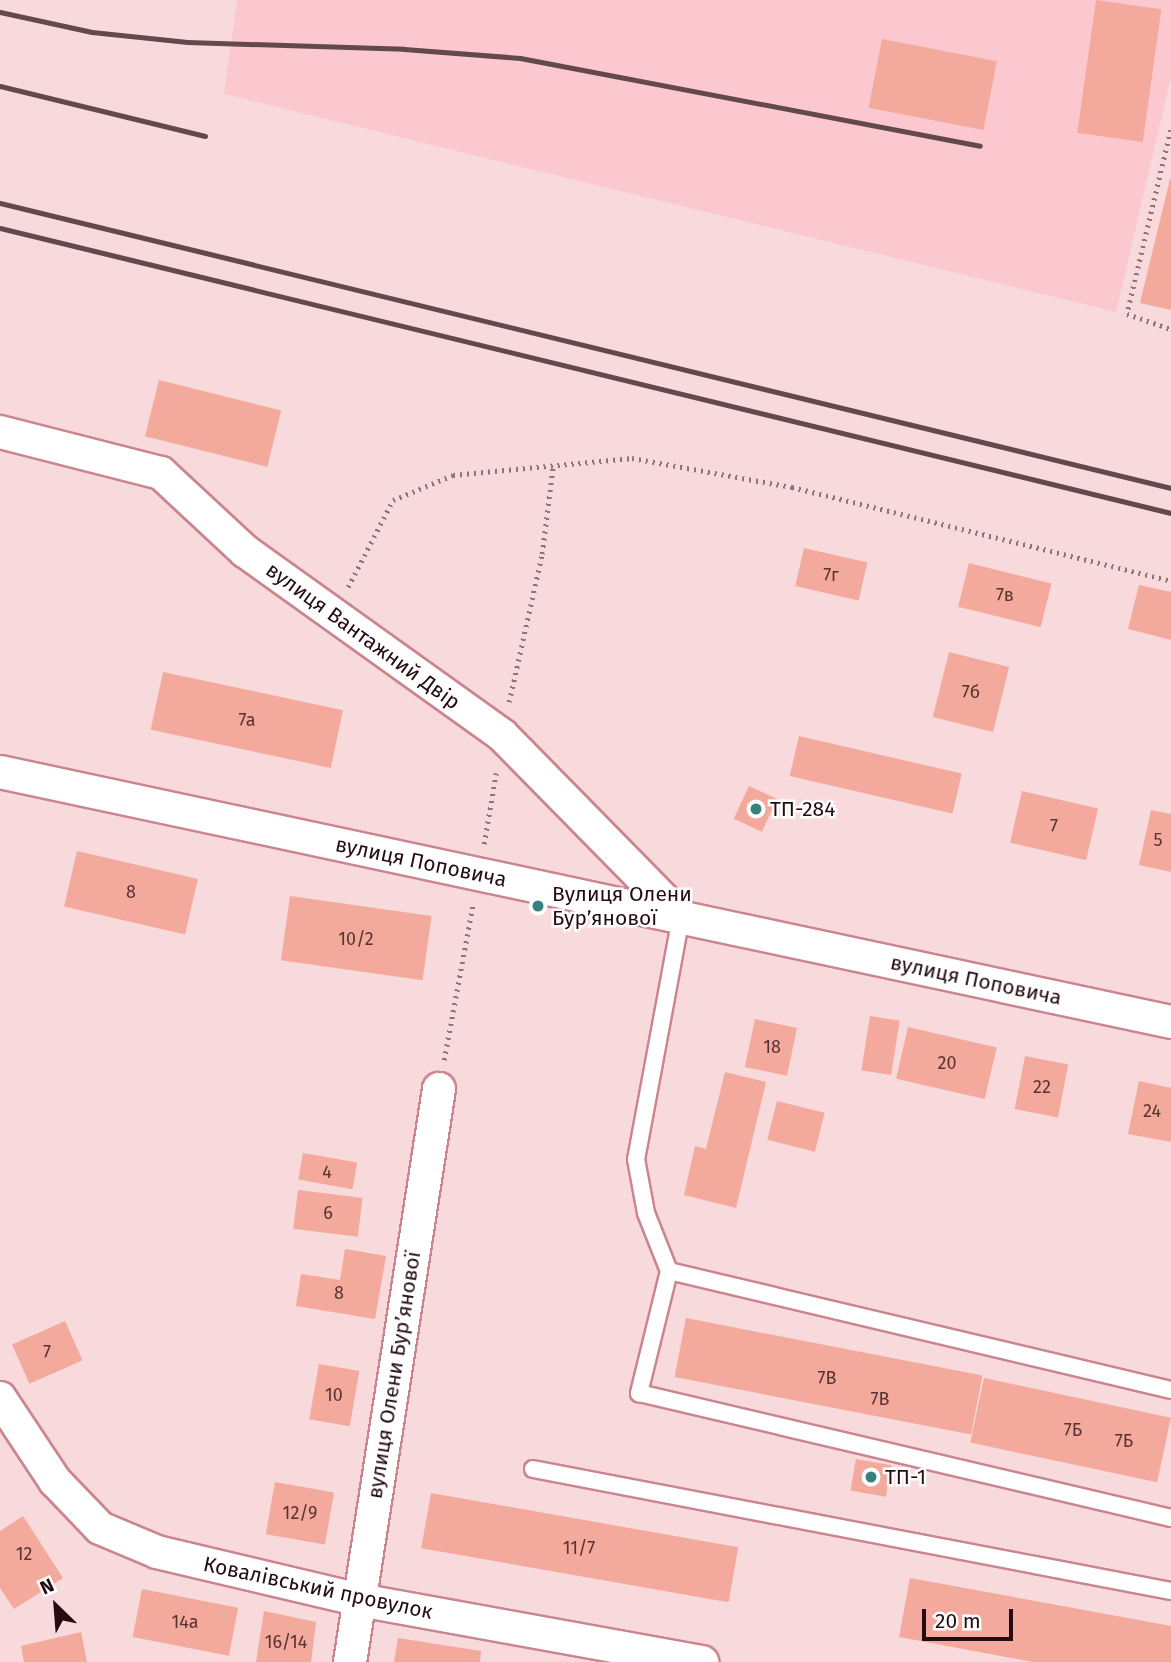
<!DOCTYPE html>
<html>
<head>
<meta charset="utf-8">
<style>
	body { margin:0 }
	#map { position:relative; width:1171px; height:1662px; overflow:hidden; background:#f8d9dc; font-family:"Fira Sans",sans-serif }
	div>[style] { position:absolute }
	.built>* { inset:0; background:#fac8ce }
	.building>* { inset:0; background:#f3a99b; transform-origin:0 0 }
	.path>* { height:4.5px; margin-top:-2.25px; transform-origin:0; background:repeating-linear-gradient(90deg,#8f7377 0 2px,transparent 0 7px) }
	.roads { filter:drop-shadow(2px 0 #ca858e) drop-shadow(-2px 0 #ca858e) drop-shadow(0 2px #ca858e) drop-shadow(0 -2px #ca858e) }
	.lane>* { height:16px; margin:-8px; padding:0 8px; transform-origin:8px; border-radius:8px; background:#fff }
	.street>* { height:32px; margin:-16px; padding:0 16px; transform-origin:16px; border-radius:16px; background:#fff }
	.rail>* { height:5px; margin:-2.5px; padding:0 2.5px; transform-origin:2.5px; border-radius:2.5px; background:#63494d }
	.dots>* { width:19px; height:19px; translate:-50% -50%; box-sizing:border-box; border:4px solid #fff; border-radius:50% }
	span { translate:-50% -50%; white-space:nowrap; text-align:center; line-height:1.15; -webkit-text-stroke:5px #fff; paint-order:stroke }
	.number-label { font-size:18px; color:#583333 }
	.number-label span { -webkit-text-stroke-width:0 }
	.street-label { font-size:21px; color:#240c10 }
	.poi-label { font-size:21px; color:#240c10 }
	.left { translate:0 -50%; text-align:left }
	.north { position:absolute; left:21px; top:1571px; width:70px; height:70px; -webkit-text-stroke:5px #fff; paint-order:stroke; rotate:335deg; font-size:19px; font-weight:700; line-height:28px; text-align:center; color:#240c10 }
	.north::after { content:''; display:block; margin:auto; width:24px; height:32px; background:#240c10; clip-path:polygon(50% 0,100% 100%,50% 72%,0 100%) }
	.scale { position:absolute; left:922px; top:1609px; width:91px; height:32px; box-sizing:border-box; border:4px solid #240c10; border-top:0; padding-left:9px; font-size:21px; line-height:24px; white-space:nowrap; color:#240c10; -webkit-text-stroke:5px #fff; paint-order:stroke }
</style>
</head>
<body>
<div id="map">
	<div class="built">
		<i style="clip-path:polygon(237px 0,1171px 0,1171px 77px,1116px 312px,224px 94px)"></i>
	</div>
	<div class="building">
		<i style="left:1096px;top:0;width:66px;height:134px;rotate:8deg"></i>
		<i style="left:882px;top:39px;width:117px;height:70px;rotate:11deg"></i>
		<i style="clip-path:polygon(1170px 179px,1171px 179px,1171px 310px,1140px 303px)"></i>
		<i style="left:159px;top:380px;width:126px;height:58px;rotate:14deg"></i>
		<i style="left:804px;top:548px;width:65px;height:39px;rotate:13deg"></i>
		<i style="left:969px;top:563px;width:85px;height:45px;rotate:14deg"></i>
		<i style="clip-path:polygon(1139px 585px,1171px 592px,1171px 640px,1128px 629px)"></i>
		<i style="left:949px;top:652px;width:62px;height:67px;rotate:14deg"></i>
		<i style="left:163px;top:672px;width:184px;height:59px;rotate:12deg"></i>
		<i style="left:799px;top:736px;width:167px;height:41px;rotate:13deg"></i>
		<i style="left:749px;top:786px;width:31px;height:36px;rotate:25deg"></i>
		<i style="left:1022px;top:791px;width:78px;height:53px;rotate:13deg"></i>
		<i style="clip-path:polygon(1151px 810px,1171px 814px,1171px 872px,1139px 865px)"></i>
		<i style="left:77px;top:851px;width:124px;height:57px;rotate:13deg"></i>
		<i style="left:290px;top:896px;width:143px;height:65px;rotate:8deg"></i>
		<i style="left:870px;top:1016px;width:30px;height:55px;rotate:9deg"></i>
		<i style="left:755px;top:1019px;width:43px;height:49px;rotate:12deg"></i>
		<i style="left:908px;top:1027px;width:91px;height:53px;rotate:13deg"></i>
		<i style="left:1025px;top:1056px;width:44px;height:54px;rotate:11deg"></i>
		<i style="clip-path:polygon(725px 1072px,766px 1082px,736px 1208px,684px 1195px,695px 1146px,706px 1149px)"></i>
		<i style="clip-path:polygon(1139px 1081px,1171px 1088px,1171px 1142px,1128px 1134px)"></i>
		<i style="left:777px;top:1101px;width:49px;height:40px;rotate:14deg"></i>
		<i style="left:303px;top:1153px;width:55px;height:27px;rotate:10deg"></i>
		<i style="left:298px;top:1190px;width:65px;height:39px;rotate:7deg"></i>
		<i style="clip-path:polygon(345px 1249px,386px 1256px,375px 1319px,296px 1306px,301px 1274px,340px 1280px)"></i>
		<i style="left:686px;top:1318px;width:302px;height:60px;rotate:11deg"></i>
		<i style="left:65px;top:1321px;width:43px;height:58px;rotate:66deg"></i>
		<i style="left:319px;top:1364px;width:41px;height:56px;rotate:10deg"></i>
		<i style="left:984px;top:1378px;width:191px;height:66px;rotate:12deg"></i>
		<i style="left:856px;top:1459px;width:36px;height:32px;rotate:10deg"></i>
		<i style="left:275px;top:1482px;width:60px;height:53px;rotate:10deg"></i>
		<i style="left:431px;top:1493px;width:312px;height:56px;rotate:10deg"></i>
		<i style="clip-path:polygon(23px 1516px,63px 1578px,14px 1609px,0 1588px,0 1531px)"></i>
		<i style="clip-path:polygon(910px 1578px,1171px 1626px,1171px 1662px,1033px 1662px,899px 1637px)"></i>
		<i style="left:142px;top:1589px;width:98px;height:49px;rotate:11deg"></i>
		<i style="clip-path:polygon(264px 1611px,316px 1622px,311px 1662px,256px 1662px)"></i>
		<i style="clip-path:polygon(81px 1632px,87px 1662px,24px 1662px,21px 1646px)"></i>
		<i style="clip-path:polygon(398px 1638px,481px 1651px,480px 1662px,394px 1662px)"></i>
	</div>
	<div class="path">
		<i style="left:1171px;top:130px;width:189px;rotate:103.4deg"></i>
		<i style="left:1127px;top:314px;width:46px;rotate:18.8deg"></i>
		<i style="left:348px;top:587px;width:98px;rotate:-62.7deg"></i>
		<i style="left:393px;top:500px;width:65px;rotate:-22.6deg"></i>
		<i style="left:453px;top:475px;width:180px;rotate:-5.4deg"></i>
		<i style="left:632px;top:458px;width:163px;rotate:10.3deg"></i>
		<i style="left:792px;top:487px;width:390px;rotate:13.9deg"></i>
		<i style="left:509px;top:702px;width:152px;rotate:-77.4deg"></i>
		<i style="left:542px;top:554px;width:89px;rotate:-82.9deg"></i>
		<i style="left:484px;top:844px;width:72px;rotate:-80.4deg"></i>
		<i style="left:444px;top:1060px;width:159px;rotate:-79.5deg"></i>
	</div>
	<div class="roads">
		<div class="lane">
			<i style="left:681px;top:917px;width:246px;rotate:100.5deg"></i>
			<i style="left:636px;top:1159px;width:55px;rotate:79.5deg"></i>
			<i style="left:646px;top:1213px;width:62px;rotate:68.4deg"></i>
			<i style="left:669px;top:1271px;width:126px;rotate:103.8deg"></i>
			<i style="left:639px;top:1393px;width:546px;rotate:13.22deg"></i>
			<i style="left:669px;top:1271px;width:516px;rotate:13.34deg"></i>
			<i style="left:533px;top:1469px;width:650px;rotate:10.83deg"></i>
		</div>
		<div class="street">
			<i style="left:0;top:432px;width:166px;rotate:14.3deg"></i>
			<i style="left:161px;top:473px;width:115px;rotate:42.9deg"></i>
			<i style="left:245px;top:551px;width:316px;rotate:35.6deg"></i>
			<i style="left:502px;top:735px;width:255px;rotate:45.5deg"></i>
			<i style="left:0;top:772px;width:1197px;rotate:12.05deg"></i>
			<i style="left:0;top:1398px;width:100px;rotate:56.5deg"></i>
			<i style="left:55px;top:1481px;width:65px;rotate:46.2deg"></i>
			<i style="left:100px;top:1528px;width:62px;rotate:22.8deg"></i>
			<i style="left:157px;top:1552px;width:209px;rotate:13.3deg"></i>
			<i style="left:360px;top:1600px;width:348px;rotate:10.3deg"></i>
			<i style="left:350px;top:1662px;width:580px;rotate:-81.17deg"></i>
		</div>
	</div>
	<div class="rail">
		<i style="left:0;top:12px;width:94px;rotate:12.3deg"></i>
		<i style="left:92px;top:32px;width:96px;rotate:6deg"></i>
		<i style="left:187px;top:42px;width:217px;rotate:1.8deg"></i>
		<i style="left:404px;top:49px;width:116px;rotate:4.4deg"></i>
		<i style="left:520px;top:58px;width:468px;rotate:10.8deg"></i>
		<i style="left:0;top:86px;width:211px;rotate:13.7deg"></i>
		<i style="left:0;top:203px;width:1205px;rotate:13.68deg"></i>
		<i style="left:0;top:228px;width:1205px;rotate:13.68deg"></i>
	</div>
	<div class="dots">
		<i style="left:756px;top:809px;background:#39817e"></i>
		<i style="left:538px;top:906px;background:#39817e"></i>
		<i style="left:871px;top:1477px;background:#39817e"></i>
	</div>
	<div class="number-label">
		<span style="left:831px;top:575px">7г</span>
		<span style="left:1005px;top:595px">7в</span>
		<span style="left:971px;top:692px">7б</span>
		<span style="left:247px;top:720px">7а</span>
		<span style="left:1054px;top:826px">7</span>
		<span style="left:1158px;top:840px">5</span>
		<span style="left:131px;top:892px">8</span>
		<span style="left:356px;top:939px">10/2</span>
		<span style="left:772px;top:1047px">18</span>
		<span style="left:947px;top:1063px">20</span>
		<span style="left:1042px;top:1087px">22</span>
		<span style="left:1152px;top:1111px">24</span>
		<span style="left:327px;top:1172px">4</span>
		<span style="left:328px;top:1213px">6</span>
		<span style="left:339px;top:1293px">8</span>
		<span style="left:47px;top:1352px">7</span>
		<span style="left:827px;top:1378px">7В</span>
		<span style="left:334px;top:1395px">10</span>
		<span style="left:880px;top:1399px">7В</span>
		<span style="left:1073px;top:1430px">7Б</span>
		<span style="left:1124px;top:1441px">7Б</span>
		<span style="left:300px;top:1513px">12/9</span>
		<span style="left:579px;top:1548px">11/7</span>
		<span style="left:24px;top:1554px">12</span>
		<span style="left:185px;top:1622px">14а</span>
		<span style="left:286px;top:1642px">16/14</span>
	</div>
	<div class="street-label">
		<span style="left:363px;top:636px;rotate:36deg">вулиця Вантажний Двір</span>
		<span style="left:421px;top:862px;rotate:12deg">вулиця Поповича</span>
		<span style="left:976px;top:980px;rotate:12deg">вулиця Поповича</span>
		<span style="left:394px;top:1375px;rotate:-81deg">вулиця Олени Бурʼянової</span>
		<span style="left:318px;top:1588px;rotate:12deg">Ковалівський провулок</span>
	</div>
	<div class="poi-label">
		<span class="left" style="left:770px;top:809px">ТП-284</span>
		<span class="left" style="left:552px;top:906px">Вулиця Олени<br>Бур’янової</span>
		<span class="left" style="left:885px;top:1477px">ТП-1</span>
	</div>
	<div class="north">N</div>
	<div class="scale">20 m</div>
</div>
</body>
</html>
